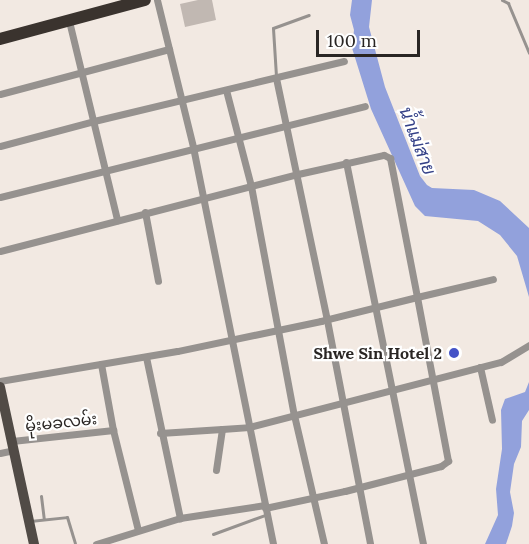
<!DOCTYPE html>
<html>
<head>
<meta charset="utf-8">
<style>
	body { margin:0 }
	#map { position:relative; width:529px; height:544px; overflow:hidden; background:#f2e9e2; font-family:Lora,"Noto Sans Myanmar",Sarabun,serif }
	div>[style] { position:absolute }
	.water>* { inset:0; background:#92a1dc }
	.building>* { inset:0; background:#c1b8b2 }
	.lane>* { height:3px; margin:-1.5px; padding:0 1.5px; transform-origin:1.5px; border-radius:1.5px; background:#96928f }
	.street>* { height:7px; margin:-3.5px; padding:0 3.5px; transform-origin:3.5px; border-radius:3.5px; background:#96928f }
	.primary>* { height:10px; margin:-5px; padding:0 5px; transform-origin:5px; border-radius:5px; background:#514b46 }
	.highway>* { height:12px; margin:-6px; padding:0 6px; transform-origin:6px; border-radius:6px; background:#3a332e }
	.dots>* { width:16px; height:16px; translate:-50% -50%; box-sizing:border-box; border:3px solid #fff; border-radius:50% }
	span { translate:-50% -50%; white-space:nowrap; text-align:center; line-height:1.15; -webkit-text-stroke:4.5px #fff; paint-order:stroke }
	.poi-label { font-size:16px; color:#292523; font-weight:700 }
	.right { translate:-100% -50%; text-align:right }
	.street-label { font-size:16px; color:#292523 }
	.water-label { font-size:18px; color:#354188; font-style:italic }
	.scale { position:absolute; left:316px; top:30px; width:104px; height:27px; box-sizing:border-box; border:3px solid #292523; border-top:0; padding-left:8px; font-size:18px; line-height:21px; white-space:nowrap; color:#292523; -webkit-text-stroke:4px #fff; paint-order:stroke }
</style>
</head>
<body>
<div id="map">
	<div class="water">
		<i style="clip-path:polygon(352px 0,372px 0,369px 27px,385px 87px,420px 176px,427px 185px,432px 188px,474px 190px,500px 201px,529px 228px,529px 297px,517px 256px,500px 235px,478px 221px,425px 216px,415px 206px,371px 109px,352px 48px,354px 30px,350px 15px)"></i>
		<i style="clip-path:polygon(529px 382px,529px 410px,522px 421px,521px 447px,514px 464px,510px 492px,514px 513px,512px 526px,506px 544px,485px 544px,498px 515px,496px 489px,502px 449px,501px 410px,505px 399px,525px 392px)"></i>
	</div>
	<div class="building">
		<i style="clip-path:polygon(198px 0,212px 0,216px 20px,185px 27px,180px 4px)"></i>
	</div>
	<div class="lane">
		<i style="left:502px;top:0;width:7px;rotate:27deg"></i>
		<i style="left:508px;top:3px;width:54px;rotate:67.2deg"></i>
		<i style="left:276px;top:76px;width:48px;rotate:-93.6deg"></i>
		<i style="left:273px;top:28px;width:38px;rotate:-20deg"></i>
		<i style="left:41px;top:496px;width:23px;rotate:83deg"></i>
		<i style="left:30px;top:521px;width:37px;rotate:-6deg"></i>
		<i style="left:67px;top:517px;width:27px;rotate:73deg"></i>
		<i style="left:213px;top:534px;width:55px;rotate:-20.1deg"></i>
	</div>
	<div class="street">
		<i style="left:157px;top:0;width:151px;rotate:76.2deg"></i>
		<i style="left:193px;top:147px;width:405px;rotate:78.6deg"></i>
		<i style="left:69px;top:21px;width:205px;rotate:76.4deg"></i>
		<i style="left:276px;top:78px;width:247px;rotate:78.1deg"></i>
		<i style="left:327px;top:320px;width:228px;rotate:79.1deg"></i>
		<i style="left:226px;top:90px;width:99px;rotate:75.4deg"></i>
		<i style="left:251px;top:186px;width:233px;rotate:79.4deg"></i>
		<i style="left:294px;top:415px;width:132px;rotate:76.9deg"></i>
		<i style="left:0;top:94px;width:175px;rotate:-14.9deg"></i>
		<i style="left:0;top:146px;width:97px;rotate:-14.9deg"></i>
		<i style="left:94px;top:121px;width:257px;rotate:-13.5deg"></i>
		<i style="left:346px;top:162px;width:390px;rotate:78.6deg"></i>
		<i style="left:0;top:197px;width:376px;rotate:-14deg"></i>
		<i style="left:145px;top:212px;width:70px;rotate:79.3deg"></i>
		<i style="left:0;top:251px;width:308px;rotate:-14.5deg"></i>
		<i style="left:298px;top:174px;width:88px;rotate:-12.5deg"></i>
		<i style="left:384px;top:155px;width:7px;rotate:27deg"></i>
		<i style="left:390px;top:158px;width:142px;rotate:79deg"></i>
		<i style="left:417px;top:297px;width:99px;rotate:166deg"></i>
		<i style="left:321px;top:321px;width:147px;rotate:168.2deg"></i>
		<i style="left:177px;top:351px;width:180px;rotate:170.4deg"></i>
		<i style="left:146px;top:357px;width:165px;rotate:78.1deg"></i>
		<i style="left:101px;top:364px;width:67px;rotate:79.7deg"></i>
		<i style="left:113px;top:430px;width:103px;rotate:76deg"></i>
		<i style="left:480px;top:367px;width:54px;rotate:77.2deg"></i>
		<i style="left:160px;top:433px;width:62px;rotate:-3.7deg"></i>
		<i style="left:12px;top:441px;width:102px;rotate:-6.2deg"></i>
		<i style="left:0;top:453px;width:14px;rotate:-12deg"></i>
		<i style="left:216px;top:470px;width:41px;rotate:-81.7deg"></i>
		<i style="left:222px;top:429px;width:27px;rotate:-4deg"></i>
		<i style="left:249px;top:427px;width:260px;rotate:-14.5deg"></i>
		<i style="left:501px;top:362px;width:33px;rotate:-31deg"></i>
		<i style="left:265px;top:508px;width:82px;rotate:-12deg"></i>
		<i style="left:345px;top:491px;width:99px;rotate:-14.6deg"></i>
		<i style="left:441px;top:466px;width:9px;rotate:-36deg"></i>
		<i style="left:448px;top:461px;width:167px;rotate:-100.7deg"></i>
		<i style="left:417px;top:297px;width:78px;rotate:-13.3deg"></i>
		<i style="left:96px;top:544px;width:88px;rotate:-17.2deg"></i>
		<i style="left:180px;top:518px;width:86px;rotate:-8.7deg"></i>
	</div>
	<div class="primary">
		<i style="left:0;top:387px;width:161px;rotate:77.8deg"></i>
	</div>
	<div class="highway">
		<i style="left:0;top:39px;width:150px;rotate:-15.1deg"></i>
	</div>
	<div class="dots">
		<i style="left:454px;top:353px;background:#4553c7"></i>
	</div>
	<div class="poi-label">
		<span class="right" style="left:442px;top:353px">Shwe Sin Hotel 2</span>
	</div>
	<div class="street-label">
		<span style="left:61px;top:422px;rotate:-6deg">မိုးမခလမ်း</span>
	</div>
	<div class="water-label">
		<span style="left:417px;top:141px;rotate:69deg">น้ำแม่สาย</span>
	</div>
	<div class="scale">100 m</div>
</div>
</body>
</html>
